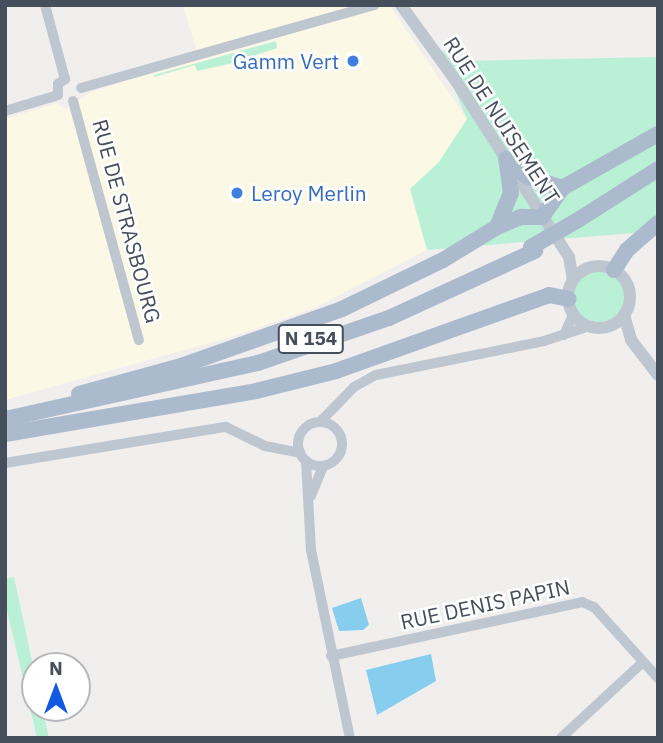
<!DOCTYPE html>
<html>
<head>
<meta charset="utf-8">
<style>
	body { margin:0 }
	#map { position:relative; width:663px; height:743px; overflow:hidden; background:#f1eeee; font-family:"IBM Plex Sans",sans-serif }
	div>[style] { position:absolute }
	.commercial>* { inset:0; background:#fcf8e6 }
	.green>* { inset:0; background:#baf0d5 }
	.round { border-radius:50% }
	.water>* { inset:0; background:#86cdee }
	.minor>* { height:10px; margin:-5px; padding:0 5px; transform-origin:5px; border-radius:5px; background:#bec6d0 }
	.minor>.ring { margin:-5px; padding:0; box-sizing:content-box; background:none; border:10px solid #bec6d0; border-radius:50% }
	.tertiary>* { height:12px; margin:-6px; padding:0 6px; transform-origin:6px; border-radius:6px; background:#bec6d0 }
	.tertiary>.ring { margin:-6px; padding:0; box-sizing:content-box; background:none; border:12px solid #bec6d0; border-radius:50% }
	.primary>* { height:16px; margin:-8px; padding:0 8px; transform-origin:8px; border-radius:8px; background:#acbace }
	.primary-bridge>* { height:16px; margin:-8px; padding:0 8px; transform-origin:8px; border-radius:8px; background:#acbace }
	.dots>* { width:19px; height:19px; translate:-50% -50%; box-sizing:border-box; border:4px solid #fff; border-radius:50% }
	span { translate:-50% -50%; white-space:nowrap; text-align:center; line-height:1.15; -webkit-text-stroke:5px #fff; paint-order:stroke }
	.shield-label span { padding:2px 5px; background:#fff; border:2px solid; border-radius:5px; -webkit-text-stroke-width:0 }
	.shield-label { font-size:19px; color:#454f5c; font-weight:700 }
	.shop-label { font-size:21px; color:#366cbe }
	.right { translate:-100% -50%; text-align:right }
	.left { translate:0 -50%; text-align:left }
	.street-label { font-size:21px; color:#454f5c }
	.frame { position:absolute; inset:0; border:7px solid #454f5c; pointer-events:none }
	.north { position:absolute; left:21px; top:652px; width:70px; height:70px; box-sizing:border-box; background:#fff; border:2px solid #b5b9be; border-radius:50%; rotate:0deg; font-size:19px; font-weight:700; line-height:28px; text-align:center; color:#454f5c }
	.north::after { content:''; display:block; margin:auto; width:24px; height:32px; background:#1459e4; clip-path:polygon(50% 0,100% 100%,50% 72%,0 100%) }
</style>
</head>
<body>
<div id="map">
	<div class="commercial">
		<i style="clip-path:polygon(183px 5px,389px 5px,467px 119px,439px 162px,410px 189px,427px 250px,312px 309px,231px 337px,5px 400px,5px 119px,57px 103px,65px 109px,93px 91px,199px 59px)"></i>
	</div>
	<div class="green">
		<i style="clip-path:polygon(276px 41px,277px 48px,229px 64px,197px 71px,195px 65px,154px 77px,154px 75px)"></i>
		<i style="clip-path:polygon(437px 48px,463px 61px,658px 57px,658px 227px,646px 232px,427px 250px,410px 189px,439px 162px,467px 119px)"></i>
		<i class="round" style="left:573px;top:270px;width:52px;height:52px"></i>
		<i style="clip-path:polygon(14px 577px,35px 675px,35px 708px,42px 708px,49px 738px,37px 738px,5px 602px,5px 579px)"></i>
	</div>
	<div class="water">
		<i style="clip-path:polygon(361px 598px,369px 625px,363px 630px,339px 631px,332px 608px)"></i>
		<i style="clip-path:polygon(431px 654px,436px 681px,377px 715px,366px 670px)"></i>
	</div>
	<div class="minor">
		<i style="left:45px;top:5px;width:77px;rotate:74.9deg"></i>
		<i style="left:81px;top:88px;width:305px;rotate:-15.8deg"></i>
		<i style="left:58px;top:95px;width:11px;rotate:-90deg"></i>
		<i style="left:58px;top:84px;width:9px;rotate:-36deg"></i>
		<i style="left:73px;top:101px;width:248px;rotate:74.6deg"></i>
		<i style="left:5px;top:111px;width:55px;rotate:-16.8deg"></i>
		<i style="left:564px;top:335px;width:24px;rotate:-66deg"></i>
		<i style="left:320px;top:422px;width:49px;rotate:-45.8deg"></i>
		<i style="left:354px;top:387px;width:25px;rotate:-29deg"></i>
		<i style="left:376px;top:375px;width:171px;rotate:-11.4deg"></i>
		<i style="left:544px;top:341px;width:48px;rotate:-18.1deg"></i>
		<i class="ring" style="left:298px;top:422px;width:34px;height:34px"></i>
		<i style="left:306px;top:461px;width:89px;rotate:86.8deg"></i>
		<i style="left:311px;top:550px;width:192px;rotate:78.3deg"></i>
		<i style="left:5px;top:463px;width:224px;rotate:-9.3deg"></i>
		<i style="left:226px;top:427px;width:43px;rotate:26deg"></i>
		<i style="left:265px;top:446px;width:36px;rotate:11deg"></i>
		<i style="left:311px;top:496px;width:32px;rotate:-68deg"></i>
		<i style="left:331px;top:656px;width:257px;rotate:-12.1deg"></i>
		<i style="left:582px;top:602px;width:13px;rotate:23deg"></i>
		<i style="left:594px;top:607px;width:96px;rotate:48deg"></i>
		<i style="left:561px;top:738px;width:112px;rotate:-42.8deg"></i>
	</div>
	<div class="tertiary">
		<i style="left:401px;top:5px;width:94px;rotate:54.1deg"></i>
		<i style="left:456px;top:81px;width:209px;rotate:57.3deg"></i>
		<i style="left:569px;top:257px;width:23px;rotate:80deg"></i>
		<i class="ring" style="left:568px;top:266px;width:50px;height:50px"></i>
		<i style="left:624px;top:315px;width:26px;rotate:74deg"></i>
		<i style="left:631px;top:340px;width:44px;rotate:52.4deg"></i>
	</div>
	<div class="primary">
		<i style="left:506px;top:159px;width:26px;rotate:40deg"></i>
		<i style="left:526px;top:176px;width:38px;rotate:18deg"></i>
		<i style="left:578px;top:220px;width:95px;rotate:-32.5deg"></i>
		<i style="left:497px;top:227px;width:37px;rotate:-68deg"></i>
		<i style="left:511px;top:193px;width:34px;rotate:-98deg"></i>
		<i style="left:614px;top:270px;width:24px;rotate:-57deg"></i>
		<i style="left:627px;top:250px;width:41px;rotate:-41.1deg"></i>
		<i style="left:79px;top:394px;width:106px;rotate:-15.4deg"></i>
		<i style="left:181px;top:366px;width:171px;rotate:-19.5deg"></i>
		<i style="left:342px;top:309px;width:112px;rotate:-25.9deg"></i>
		<i style="left:443px;top:260px;width:63px;rotate:-31.4deg"></i>
		<i style="left:497px;top:227px;width:26px;rotate:-23deg"></i>
		<i style="left:521px;top:217px;width:21px"></i>
		<i style="left:542px;top:217px;width:35px;rotate:-55deg"></i>
		<i style="left:562px;top:188px;width:110px;rotate:-29.4deg"></i>
		<i style="left:5px;top:419px;width:259px;rotate:-12.5deg"></i>
		<i style="left:258px;top:363px;width:139px;rotate:-19deg"></i>
		<i style="left:389px;top:318px;width:161px;rotate:-24.7deg"></i>
		<i style="left:5px;top:434px;width:255px;rotate:-9.7deg"></i>
		<i style="left:256px;top:391px;width:82px;rotate:-14deg"></i>
		<i style="left:336px;top:371px;width:226px;rotate:-19.6deg"></i>
		<i style="left:549px;top:295px;width:20px;rotate:11deg"></i>
	</div>
	<div class="primary-bridge">
		<i style="left:531px;top:247px;width:54px;rotate:-29.9deg"></i>
	</div>
	<div class="dots">
		<i style="left:353px;top:61px;background:#3f7fe0"></i>
		<i style="left:237px;top:193px;background:#3f7fe0"></i>
	</div>
	<div class="shield-label">
		<span style="left:311px;top:339px">N 154</span>
	</div>
	<div class="shop-label">
		<span class="right" style="left:339px;top:61px">Gamm Vert</span>
		<span class="left" style="left:251px;top:193px">Leroy Merlin</span>
	</div>
	<div class="street-label">
		<span style="left:502px;top:120px;rotate:57deg">RUE DE NUISEMENT</span>
		<span style="left:127px;top:221px;rotate:75deg">RUE DE STRASBOURG</span>
		<span style="left:485px;top:604px;rotate:-12deg">RUE DENIS PAPIN</span>
	</div>
	<div class="frame"></div>
	<div class="north">N</div>
</div>
</body>
</html>
